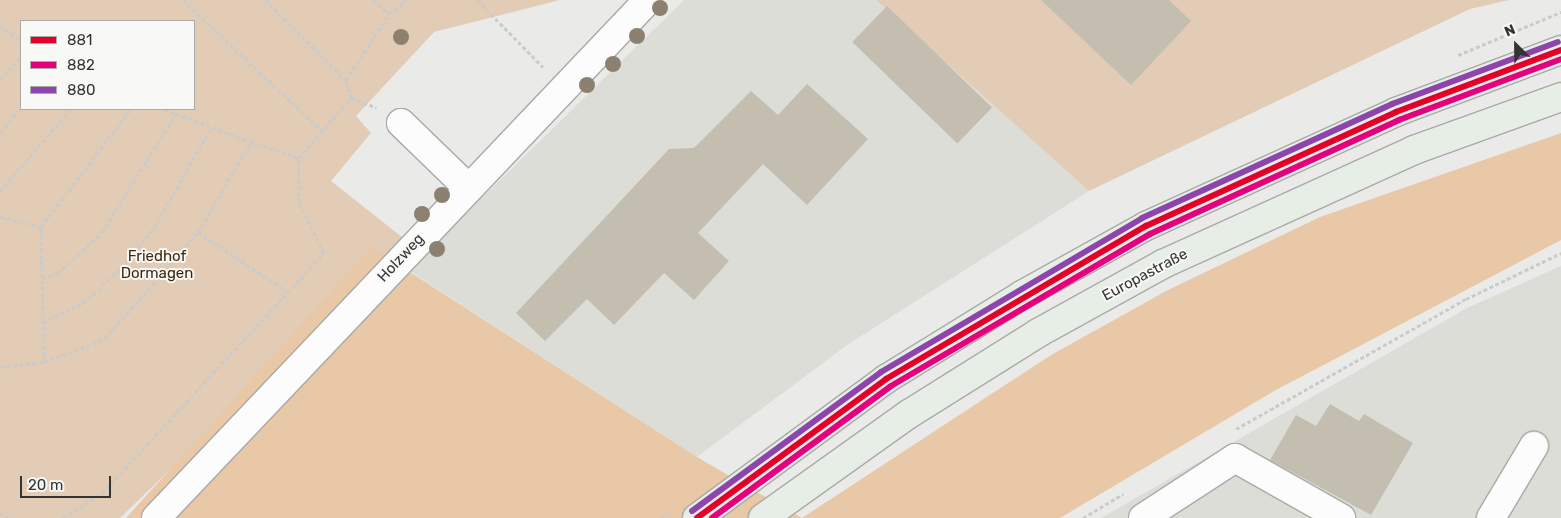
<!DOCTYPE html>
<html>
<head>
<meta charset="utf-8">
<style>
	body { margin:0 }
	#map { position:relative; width:1561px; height:518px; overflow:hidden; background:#eaebe9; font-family:Rubik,sans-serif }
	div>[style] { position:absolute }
	.built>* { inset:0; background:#dcddd7 }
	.green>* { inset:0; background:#e2ccb5 }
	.forest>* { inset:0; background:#e8c8a6 }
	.building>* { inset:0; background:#c3beaf; transform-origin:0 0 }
	.path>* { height:3px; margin-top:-1.5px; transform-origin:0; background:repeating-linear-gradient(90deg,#cbcbca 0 4px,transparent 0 6.5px) }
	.roads { filter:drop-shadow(1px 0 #a9a9a8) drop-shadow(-1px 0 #a9a9a8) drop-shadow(0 1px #a9a9a8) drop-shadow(0 -1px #a9a9a8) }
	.minor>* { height:28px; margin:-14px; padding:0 14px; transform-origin:14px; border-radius:14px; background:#fcfcfc }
	.major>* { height:28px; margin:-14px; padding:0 14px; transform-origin:14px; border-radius:14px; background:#e7eee6 }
	.bus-1>* { height:6px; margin:-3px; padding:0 3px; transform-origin:3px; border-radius:3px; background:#e4002b }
	.bus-2>* { height:6px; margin:-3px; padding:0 3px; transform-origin:3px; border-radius:3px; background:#e5007d }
	.bus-3>* { height:6px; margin:-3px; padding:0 3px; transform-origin:3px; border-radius:3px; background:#8e44ad }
	.trees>* { width:16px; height:16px; margin:-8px; border-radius:50%; background:#8c8071 }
	span { translate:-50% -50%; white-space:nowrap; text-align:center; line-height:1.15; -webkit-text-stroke:4px #f8f9f6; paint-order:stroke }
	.park-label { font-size:15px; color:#40280e }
	.street-label { font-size:15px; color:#343433 }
	.legend { position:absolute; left:20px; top:20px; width:175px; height:90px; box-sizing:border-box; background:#f8f9f6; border:1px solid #aaaaa8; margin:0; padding:6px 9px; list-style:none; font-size:15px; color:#343433 }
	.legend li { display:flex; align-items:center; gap:10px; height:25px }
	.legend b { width:25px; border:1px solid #aaaaa8 }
	.north { position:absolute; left:1491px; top:20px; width:50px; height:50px; -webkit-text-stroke:4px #f8f9f6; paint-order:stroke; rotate:337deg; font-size:14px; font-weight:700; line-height:20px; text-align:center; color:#343433 }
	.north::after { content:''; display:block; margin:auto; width:18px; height:22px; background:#343433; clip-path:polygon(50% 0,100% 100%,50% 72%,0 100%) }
	.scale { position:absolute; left:20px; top:476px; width:91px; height:22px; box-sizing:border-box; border:2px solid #343433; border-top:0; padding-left:6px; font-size:15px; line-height:18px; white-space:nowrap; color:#343433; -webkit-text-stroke:4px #f8f9f6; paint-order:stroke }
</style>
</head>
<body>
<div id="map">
	<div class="built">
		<i style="clip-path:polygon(684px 0,876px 0,1089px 191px,847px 345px,697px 457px,408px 270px)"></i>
		<i style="clip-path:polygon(1561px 266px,1561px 518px,1101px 518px,1467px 308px)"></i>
	</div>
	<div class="green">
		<i style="clip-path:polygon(evenodd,0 0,560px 0,434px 32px,356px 116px,371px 133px,331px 181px,407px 241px,120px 518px,0 518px,0 0,21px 21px,194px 21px,194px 109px,21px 109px,21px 21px)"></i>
		<i style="clip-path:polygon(876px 0,1509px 0,1470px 9px,1089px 191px)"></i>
	</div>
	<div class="forest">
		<i style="clip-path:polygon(1561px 133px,1561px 240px,1274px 391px,1060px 518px,126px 518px,371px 247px,697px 457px,802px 518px,1051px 355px,1168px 290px,1320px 217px)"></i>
	</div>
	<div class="building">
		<i style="clip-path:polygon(1041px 0,1169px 0,1191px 21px,1131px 85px)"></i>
		<i style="left:887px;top:6px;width:146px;height:50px;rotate:44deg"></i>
		<i style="clip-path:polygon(807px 84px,868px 139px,807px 205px,763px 164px,698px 233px,729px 261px,694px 300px,664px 273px,614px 325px,587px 299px,545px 341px,516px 313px,669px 149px,694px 148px,751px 91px,778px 115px)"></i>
		<i style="clip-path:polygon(1330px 404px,1359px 421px,1364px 414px,1413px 443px,1371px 515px,1270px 460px,1296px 415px,1316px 426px)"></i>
	</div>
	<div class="path">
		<i style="left:183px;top:0;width:191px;rotate:43.3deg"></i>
		<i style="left:265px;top:0;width:114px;rotate:44.6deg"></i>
		<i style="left:373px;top:0;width:21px;rotate:41deg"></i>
		<i style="left:477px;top:0;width:94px;rotate:45.4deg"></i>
		<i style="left:0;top:26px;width:25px;rotate:34deg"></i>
		<i style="left:1458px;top:55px;width:112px;rotate:-22.7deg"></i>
		<i style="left:0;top:80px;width:31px;rotate:-48deg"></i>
		<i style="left:351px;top:98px;width:27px;rotate:20deg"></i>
		<i style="left:164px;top:109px;width:93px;rotate:20.8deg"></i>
		<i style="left:0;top:132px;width:32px;rotate:-49deg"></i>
		<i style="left:0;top:191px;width:108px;rotate:-49.1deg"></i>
		<i style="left:0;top:217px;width:42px;rotate:13.7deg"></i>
		<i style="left:198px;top:232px;width:106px;rotate:33.8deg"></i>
		<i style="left:42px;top:278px;width:17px;rotate:-17deg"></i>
		<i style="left:58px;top:273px;width:60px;rotate:-43deg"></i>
		<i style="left:102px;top:232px;width:139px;rotate:-57.9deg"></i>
		<i style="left:43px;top:323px;width:45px;rotate:-26.6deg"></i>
		<i style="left:83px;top:303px;width:52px;rotate:-42.6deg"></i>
		<i style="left:121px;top:268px;width:52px;rotate:-50.5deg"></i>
		<i style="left:154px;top:228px;width:117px;rotate:-60.4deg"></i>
		<i style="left:44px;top:362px;width:135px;rotate:-91.3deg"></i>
		<i style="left:41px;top:227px;width:148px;rotate:-52.7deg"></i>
		<i style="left:0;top:367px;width:44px;rotate:-6.5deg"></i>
		<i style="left:44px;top:362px;width:65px;rotate:-20.7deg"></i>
		<i style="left:105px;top:339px;width:142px;rotate:-49deg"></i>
		<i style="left:198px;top:232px;width:104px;rotate:-59.5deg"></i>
		<i style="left:251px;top:142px;width:51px;rotate:18.4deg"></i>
		<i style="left:299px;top:158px;width:79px;rotate:-49.1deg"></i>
		<i style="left:351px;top:98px;width:19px;rotate:-106deg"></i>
		<i style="left:346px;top:80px;width:79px;rotate:-56.9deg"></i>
		<i style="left:389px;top:14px;width:22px;rotate:-39deg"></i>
		<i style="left:1236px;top:429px;width:264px;rotate:-29.5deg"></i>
		<i style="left:1466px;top:299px;width:106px;rotate:-25.8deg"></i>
		<i style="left:0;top:513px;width:10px;rotate:29deg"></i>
		<i style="left:63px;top:518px;width:46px;rotate:-32.7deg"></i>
		<i style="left:102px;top:493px;width:327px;rotate:-47.2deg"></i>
		<i style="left:324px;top:253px;width:56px;rotate:-116.6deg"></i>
		<i style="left:299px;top:203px;width:45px;rotate:-90deg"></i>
		<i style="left:661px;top:518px;width:9px;rotate:-41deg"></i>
		<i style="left:1083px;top:518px;width:47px;rotate:-31deg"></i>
	</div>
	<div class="roads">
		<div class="minor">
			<i style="left:401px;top:123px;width:93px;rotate:44.1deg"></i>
			<i style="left:156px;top:518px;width:714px;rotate:-46.47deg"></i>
			<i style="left:1143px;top:518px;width:110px;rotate:-33.1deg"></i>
			<i style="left:1235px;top:458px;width:122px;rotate:29.5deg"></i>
			<i style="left:1491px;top:518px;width:84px;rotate:-59.2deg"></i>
		</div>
		<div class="major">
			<i style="left:697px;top:518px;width:235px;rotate:-36.3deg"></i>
			<i style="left:886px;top:379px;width:160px;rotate:-31.7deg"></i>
			<i style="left:1022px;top:295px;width:142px;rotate:-29.1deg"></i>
			<i style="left:1146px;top:226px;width:275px;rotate:-24.5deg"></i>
			<i style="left:1396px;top:112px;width:176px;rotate:-20.6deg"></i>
			<i style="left:763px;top:518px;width:179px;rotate:-35.5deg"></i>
			<i style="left:909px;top:414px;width:152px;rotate:-32.1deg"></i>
			<i style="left:1038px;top:333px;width:143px;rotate:-28.9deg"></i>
			<i style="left:1163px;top:264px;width:276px;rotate:-24.4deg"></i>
			<i style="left:1414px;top:150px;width:156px;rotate:-19.8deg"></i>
		</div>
	</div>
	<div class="bus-1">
		<i style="left:697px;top:518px;width:235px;rotate:-36.3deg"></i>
		<i style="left:886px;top:379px;width:302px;rotate:-30.5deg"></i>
		<i style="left:1146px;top:226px;width:275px;rotate:-24.5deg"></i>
		<i style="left:1396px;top:112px;width:176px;rotate:-20.6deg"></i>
	</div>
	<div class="bus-2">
		<i style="left:712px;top:518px;width:222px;rotate:-36.4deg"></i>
		<i style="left:891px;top:386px;width:300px;rotate:-30.4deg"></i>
		<i style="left:1150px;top:234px;width:274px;rotate:-24.6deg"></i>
		<i style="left:1399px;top:120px;width:173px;rotate:-20.6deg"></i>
	</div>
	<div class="bus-3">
		<i style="left:692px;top:511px;width:235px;rotate:-36.3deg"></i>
		<i style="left:881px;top:372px;width:303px;rotate:-30.5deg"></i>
		<i style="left:1142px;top:218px;width:275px;rotate:-24.5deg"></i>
		<i style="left:1392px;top:104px;width:177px;rotate:-20.5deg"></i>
	</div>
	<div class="trees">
		<i style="left:660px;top:8px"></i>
		<i style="left:637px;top:36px"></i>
		<i style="left:401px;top:37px"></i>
		<i style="left:613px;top:64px"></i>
		<i style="left:587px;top:85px"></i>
		<i style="left:442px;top:195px"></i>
		<i style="left:422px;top:214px"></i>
		<i style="left:437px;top:249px"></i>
	</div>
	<div class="park-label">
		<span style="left:157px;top:265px">Friedhof<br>Dormagen</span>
	</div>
	<div class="street-label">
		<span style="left:401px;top:258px;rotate:-47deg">Holzweg</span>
		<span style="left:1145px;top:275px;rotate:-28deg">Europastraße</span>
	</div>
	<ul class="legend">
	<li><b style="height:6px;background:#e4002b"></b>881</li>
	<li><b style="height:6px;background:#e5007d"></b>882</li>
	<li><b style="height:6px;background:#8e44ad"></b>880</li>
	</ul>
	<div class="north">N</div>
	<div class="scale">20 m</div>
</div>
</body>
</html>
